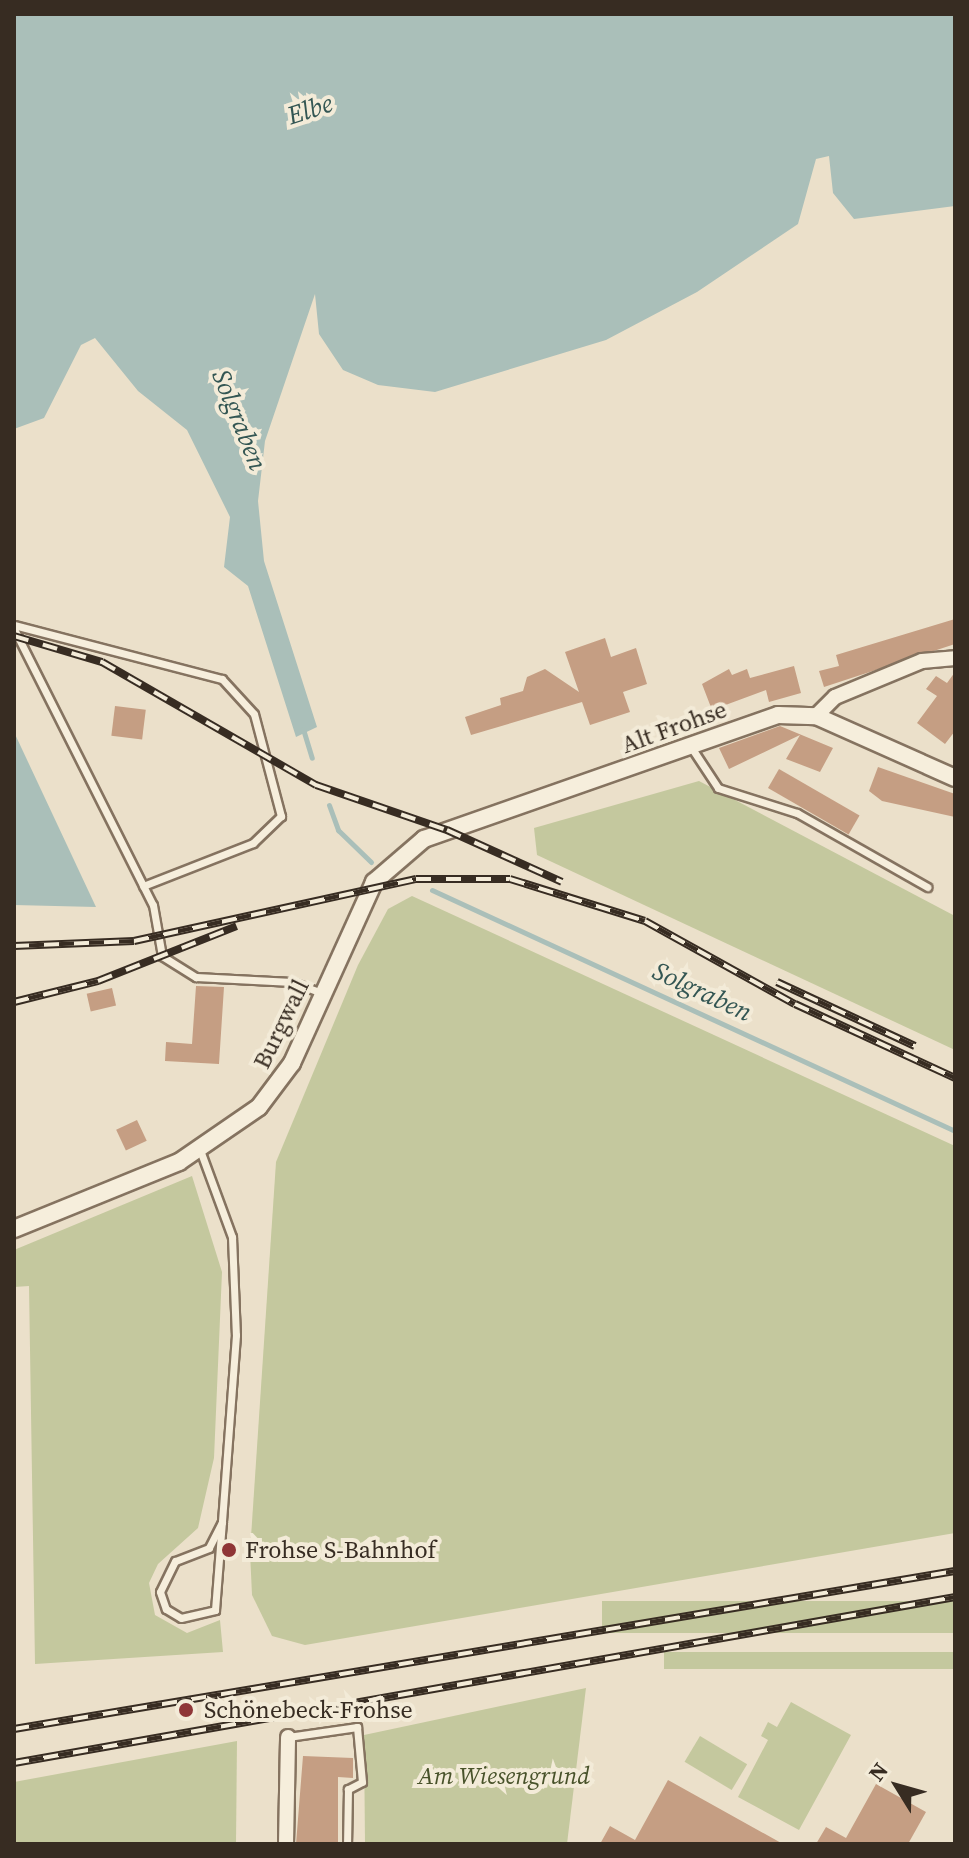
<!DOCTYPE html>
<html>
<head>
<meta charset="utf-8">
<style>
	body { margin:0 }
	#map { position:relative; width:969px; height:1858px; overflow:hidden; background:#ebe0ca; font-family:"Source Serif 4",serif }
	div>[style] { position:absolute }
	.green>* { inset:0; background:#c4c89e; transform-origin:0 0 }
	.water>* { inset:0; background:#aabfb9 }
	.stream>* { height:5px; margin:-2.5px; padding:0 2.5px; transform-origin:2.5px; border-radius:2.5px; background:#aabfb9 }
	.building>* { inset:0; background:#c59e83; transform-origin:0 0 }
	.roads { filter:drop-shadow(2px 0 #857360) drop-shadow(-2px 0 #857360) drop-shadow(0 2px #857360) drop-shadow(0 -2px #857360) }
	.service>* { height:7px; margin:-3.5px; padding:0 3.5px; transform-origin:3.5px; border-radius:3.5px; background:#f6eedc }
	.minor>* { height:14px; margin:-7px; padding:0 7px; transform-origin:7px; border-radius:7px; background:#f6eedc }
	.tertiary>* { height:16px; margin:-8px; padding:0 8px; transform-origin:8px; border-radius:8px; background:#f6eedc }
	.rail>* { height:8px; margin-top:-4px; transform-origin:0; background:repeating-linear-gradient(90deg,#f3ebd8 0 15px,#372c22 0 30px); box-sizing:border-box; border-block:2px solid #372c22 }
	.dots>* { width:22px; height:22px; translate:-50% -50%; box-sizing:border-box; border:4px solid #f3ebd8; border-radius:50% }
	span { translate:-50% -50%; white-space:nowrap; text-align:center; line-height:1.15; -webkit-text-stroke:8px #f3ebd8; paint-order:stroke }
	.street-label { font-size:24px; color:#372c22 }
	.poi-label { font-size:24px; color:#372c22 }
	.left { translate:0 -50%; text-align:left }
	.park-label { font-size:24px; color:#48522a; font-style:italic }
	.water-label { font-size:26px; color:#335653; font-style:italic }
	.frame { position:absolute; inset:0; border:16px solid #372c22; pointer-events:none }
	.north { position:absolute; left:857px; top:1746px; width:80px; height:80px; -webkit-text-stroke:6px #f3ebd8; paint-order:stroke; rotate:307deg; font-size:22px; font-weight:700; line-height:32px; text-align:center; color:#372c22 }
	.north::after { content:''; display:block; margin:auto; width:28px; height:36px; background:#372c22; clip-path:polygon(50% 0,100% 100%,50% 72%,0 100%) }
</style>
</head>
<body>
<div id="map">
	<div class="green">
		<i style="clip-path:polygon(699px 781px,955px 916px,955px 1050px,537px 855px,534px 828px)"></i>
		<i style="clip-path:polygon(412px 896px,955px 1146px,955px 1533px,305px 1645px,272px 1636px,252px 1595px,250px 1552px,276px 1162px,358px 965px,388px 909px)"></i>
		<i style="clip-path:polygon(192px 1176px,222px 1272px,214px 1458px,198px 1528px,158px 1564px,149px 1583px,155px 1615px,187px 1633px,220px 1620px,223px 1652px,35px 1664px,29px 1286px,14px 1287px,14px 1250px)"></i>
		<i style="left:955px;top:1601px;width:32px;height:353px;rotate:90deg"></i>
		<i style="left:955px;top:1652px;width:17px;height:291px;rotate:90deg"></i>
		<i style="clip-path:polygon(586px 1688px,567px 1844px,365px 1844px,364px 1735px)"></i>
		<i style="clip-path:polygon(791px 1702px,851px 1735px,799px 1830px,738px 1797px,768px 1740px,761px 1736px,768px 1722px,777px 1727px)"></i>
		<i style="left:700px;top:1736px;width:55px;height:30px;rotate:31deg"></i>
		<i style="clip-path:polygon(237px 1741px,236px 1844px,14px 1844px,14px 1782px)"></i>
	</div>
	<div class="water">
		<i style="clip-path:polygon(14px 14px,955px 14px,955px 206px,854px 219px,833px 193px,829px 156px,816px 159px,798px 224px,697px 292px,606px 340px,435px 392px,378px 385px,343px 370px,319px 334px,315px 294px,265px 441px,258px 501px,264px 561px,317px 727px,296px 737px,248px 586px,224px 567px,230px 517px,187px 430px,138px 391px,95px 338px,81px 345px,44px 418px,14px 429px)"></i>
		<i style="clip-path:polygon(14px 732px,96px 907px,14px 905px)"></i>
	</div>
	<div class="stream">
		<i style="left:303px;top:729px;width:30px;rotate:73deg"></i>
		<i style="left:329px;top:805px;width:27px;rotate:70deg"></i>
		<i style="left:338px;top:830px;width:46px;rotate:44.1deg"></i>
		<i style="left:432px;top:890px;width:576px;rotate:24.74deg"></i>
	</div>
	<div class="building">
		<i style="clip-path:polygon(955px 619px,955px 644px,824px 687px,819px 671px,839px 666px,836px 655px)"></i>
		<i style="clip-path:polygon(605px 638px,611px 657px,636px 648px,647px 684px,623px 692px,630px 712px,590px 725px,582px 702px,471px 735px,465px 717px,501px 705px,500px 698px,523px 691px,527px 677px,545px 669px,579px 692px,565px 652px)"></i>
		<i style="clip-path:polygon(794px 666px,801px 693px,769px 702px,766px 690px,712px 710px,702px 684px,729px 669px,732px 675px,747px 669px,750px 678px)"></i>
		<i style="clip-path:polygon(955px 672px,955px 731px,945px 744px,917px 723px,937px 696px,926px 689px,936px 676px,947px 683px)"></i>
		<i style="left:115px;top:706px;width:31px;height:30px;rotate:7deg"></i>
		<i style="clip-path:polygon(780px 726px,833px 748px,820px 772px,786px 759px,800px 735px,729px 769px,719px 748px)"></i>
		<i style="clip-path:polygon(878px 767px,955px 794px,955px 817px,882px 801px,869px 791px)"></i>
		<i style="left:779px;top:769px;width:93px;height:22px;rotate:30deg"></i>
		<i style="clip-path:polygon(196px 986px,224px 987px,219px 1064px,165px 1061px,166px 1042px,192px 1044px)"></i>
		<i style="left:112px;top:988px;width:18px;height:26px;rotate:77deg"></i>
		<i style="left:137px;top:1120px;width:23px;height:23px;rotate:65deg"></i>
		<i style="clip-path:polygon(303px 1756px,353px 1758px,353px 1778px,338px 1777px,338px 1844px,296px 1844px)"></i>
		<i style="clip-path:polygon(668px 1780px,783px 1844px,600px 1844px,610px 1826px,635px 1840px)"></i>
		<i style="clip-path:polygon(876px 1784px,926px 1812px,908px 1844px,816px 1844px,826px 1827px,846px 1838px)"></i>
	</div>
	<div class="roads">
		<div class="service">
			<i style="left:14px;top:625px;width:215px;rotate:14.6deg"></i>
			<i style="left:222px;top:679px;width:47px;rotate:47.6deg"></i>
			<i style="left:254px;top:714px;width:106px;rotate:75.2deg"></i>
			<i style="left:281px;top:816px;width:39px;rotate:136deg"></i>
			<i style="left:253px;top:843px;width:118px;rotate:158.6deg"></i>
			<i style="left:14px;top:629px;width:309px;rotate:63.3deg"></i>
			<i style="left:153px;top:905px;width:52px;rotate:80deg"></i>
			<i style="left:162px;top:956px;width:40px;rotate:32deg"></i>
			<i style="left:196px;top:977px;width:96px;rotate:3deg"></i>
			<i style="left:292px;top:982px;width:32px;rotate:20deg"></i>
			<i style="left:691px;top:747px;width:49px;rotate:56.6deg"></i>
			<i style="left:718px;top:788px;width:83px;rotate:17.6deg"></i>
			<i style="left:797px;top:813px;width:150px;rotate:29.6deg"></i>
			<i style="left:200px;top:1150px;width:93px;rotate:69.8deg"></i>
			<i style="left:232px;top:1237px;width:98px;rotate:87.7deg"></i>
			<i style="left:236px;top:1335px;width:188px;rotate:94.3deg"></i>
			<i style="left:222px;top:1522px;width:29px;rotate:117deg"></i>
			<i style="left:209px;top:1548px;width:36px;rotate:159deg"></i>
			<i style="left:175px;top:1561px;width:34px;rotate:116deg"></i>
			<i style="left:160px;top:1592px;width:18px;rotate:71deg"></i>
			<i style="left:166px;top:1609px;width:17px;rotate:31deg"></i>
			<i style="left:181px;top:1618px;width:35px;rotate:-13deg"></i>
			<i style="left:215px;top:1610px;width:88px;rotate:-85.5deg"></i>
			<i style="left:288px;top:1737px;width:70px;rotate:-8.2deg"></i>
			<i style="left:357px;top:1727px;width:55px;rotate:84.8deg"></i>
			<i style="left:362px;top:1782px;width:16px;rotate:153deg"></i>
			<i style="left:348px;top:1789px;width:55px;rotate:91deg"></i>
		</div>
		<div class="minor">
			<i style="left:816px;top:716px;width:27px;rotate:-45deg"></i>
			<i style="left:835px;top:697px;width:94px;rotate:-22.5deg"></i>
			<i style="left:922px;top:661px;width:33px;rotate:-5deg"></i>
			<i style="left:286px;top:1844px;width:107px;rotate:-88.9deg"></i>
		</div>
		<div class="tertiary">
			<i style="left:14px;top:1229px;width:178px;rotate:-22.1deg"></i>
			<i style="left:179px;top:1162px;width:97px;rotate:-34.5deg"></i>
			<i style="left:259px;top:1107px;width:55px;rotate:-53.1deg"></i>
			<i style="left:292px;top:1063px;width:199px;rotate:-65.6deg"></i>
			<i style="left:374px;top:882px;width:66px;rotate:-40.7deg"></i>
			<i style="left:424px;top:839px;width:375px;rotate:-19.3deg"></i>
			<i style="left:778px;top:715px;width:38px;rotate:2deg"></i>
			<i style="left:816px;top:716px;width:152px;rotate:24deg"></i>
		</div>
	</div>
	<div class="rail">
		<i style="left:14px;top:636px;width:92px;rotate:16.5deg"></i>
		<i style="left:102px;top:662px;width:247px;rotate:29.9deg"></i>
		<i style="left:316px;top:785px;width:139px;rotate:19deg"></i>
		<i style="left:447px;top:830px;width:126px;rotate:24.3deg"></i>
		<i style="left:14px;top:946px;width:120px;rotate:-2.4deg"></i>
		<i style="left:134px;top:941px;width:289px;rotate:-12.4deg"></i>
		<i style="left:416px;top:879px;width:94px"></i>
		<i style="left:510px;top:879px;width:141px;rotate:17.3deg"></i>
		<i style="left:645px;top:921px;width:171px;rotate:29deg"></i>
		<i style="left:795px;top:1004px;width:176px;rotate:24.8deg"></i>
		<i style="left:777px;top:982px;width:152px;rotate:24.9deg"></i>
		<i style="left:14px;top:1002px;width:87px;rotate:-14deg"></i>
		<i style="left:98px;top:981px;width:149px;rotate:-21.6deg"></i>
		<i style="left:14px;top:1729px;width:954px;rotate:-9.53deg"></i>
		<i style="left:14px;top:1763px;width:956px;rotate:-10deg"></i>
	</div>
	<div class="dots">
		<i style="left:229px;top:1550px;background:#8f3637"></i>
		<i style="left:186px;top:1710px;background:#8f3637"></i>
	</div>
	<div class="street-label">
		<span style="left:674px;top:727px;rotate:-20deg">Alt Frohse</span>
		<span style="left:281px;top:1024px;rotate:-64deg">Burgwall</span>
	</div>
	<div class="poi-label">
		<span class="left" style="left:245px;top:1550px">Frohse S-Bahnhof</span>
		<span class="left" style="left:204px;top:1710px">Schönebeck-Frohse</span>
	</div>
	<div class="park-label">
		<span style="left:504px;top:1776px">Am Wiesengrund</span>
	</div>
	<div class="water-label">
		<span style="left:310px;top:110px;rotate:-18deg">Elbe</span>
		<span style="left:239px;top:420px;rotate:68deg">Solgraben</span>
		<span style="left:702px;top:992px;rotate:25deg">Solgraben</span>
	</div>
	<div class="frame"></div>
	<div class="north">N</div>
</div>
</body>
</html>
